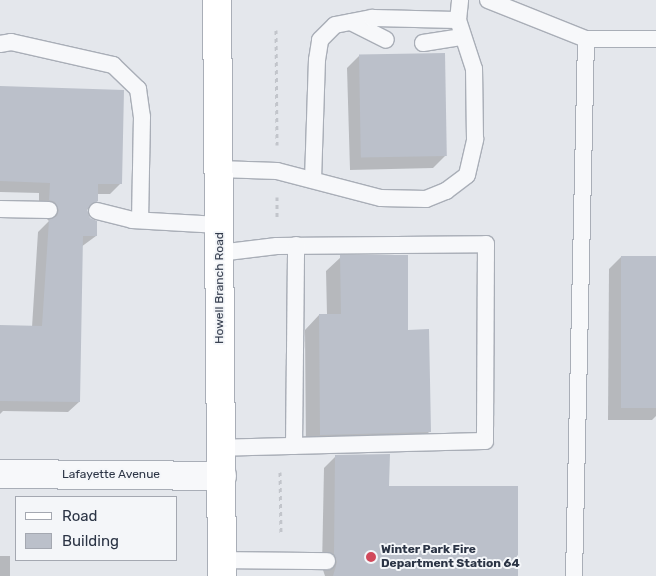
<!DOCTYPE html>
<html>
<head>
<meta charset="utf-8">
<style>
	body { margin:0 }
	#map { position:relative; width:656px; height:576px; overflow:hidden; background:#e4e7ec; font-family:Rubik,sans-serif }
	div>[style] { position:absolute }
	.shadow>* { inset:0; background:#0003; transform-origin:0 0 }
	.building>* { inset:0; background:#bbc0ca; transform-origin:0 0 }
	.path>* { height:3px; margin-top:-1.5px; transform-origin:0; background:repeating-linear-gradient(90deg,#c2c5cb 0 4px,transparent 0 8px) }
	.roads { filter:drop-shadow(1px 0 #a9aeb7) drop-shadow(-1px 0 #a9aeb7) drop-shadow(0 1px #a9aeb7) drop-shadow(0 -1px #a9aeb7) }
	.lane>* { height:16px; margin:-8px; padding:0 8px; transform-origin:8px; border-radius:8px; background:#f7f8fa }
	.street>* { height:28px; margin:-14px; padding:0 14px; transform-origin:14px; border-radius:14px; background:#f7f8fa }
	.secondary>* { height:28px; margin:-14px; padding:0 14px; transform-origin:14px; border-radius:14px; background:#fff }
	.dots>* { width:14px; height:14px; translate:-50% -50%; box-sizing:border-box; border:2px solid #f4f6f9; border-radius:50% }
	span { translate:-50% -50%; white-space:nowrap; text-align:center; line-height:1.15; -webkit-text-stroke:4px #f4f6f9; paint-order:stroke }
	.street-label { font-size:12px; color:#2b3445 }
	.poi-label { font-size:12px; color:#2b3445; font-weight:700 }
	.left { translate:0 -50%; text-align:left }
	.legend { position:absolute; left:15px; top:496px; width:162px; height:65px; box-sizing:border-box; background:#f4f6f9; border:1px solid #a4a8b1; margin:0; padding:6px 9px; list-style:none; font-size:15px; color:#2b3445 }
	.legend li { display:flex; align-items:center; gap:10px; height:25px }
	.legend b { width:25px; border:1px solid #a4a8b1 }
</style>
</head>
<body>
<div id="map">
	<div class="shadow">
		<i style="clip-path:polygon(359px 56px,445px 156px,433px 168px,350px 170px,347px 68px)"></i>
		<i style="clip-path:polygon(0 88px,121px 183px,110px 194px,97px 194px,96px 201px,86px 211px,96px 236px,81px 247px,79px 402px,68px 412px,3px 411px,0 414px,0 326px,32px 327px,38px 232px,49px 221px,39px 211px,39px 193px,0 192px)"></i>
		<i style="clip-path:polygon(341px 257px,407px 331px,429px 432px,415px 446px,306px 449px,305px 330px,319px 315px,327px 315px,326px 271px)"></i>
		<i style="clip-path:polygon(621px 257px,656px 258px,656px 416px,652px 420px,608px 420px,609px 269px)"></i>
		<i style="clip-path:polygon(336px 456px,388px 487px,517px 576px,325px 576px,322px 567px,324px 468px)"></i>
		<i style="left:0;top:556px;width:10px;height:20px"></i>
	</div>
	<div class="building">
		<i style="left:445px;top:53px;width:103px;height:86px;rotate:89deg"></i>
		<i style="clip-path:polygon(0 86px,124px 90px,122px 184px,98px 184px,98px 201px,87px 209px,90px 218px,97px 221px,97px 236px,83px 236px,80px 402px,0 401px,0 325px,42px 326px,49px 220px,57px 216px,59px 210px,55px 202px,49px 200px,50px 183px,0 181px)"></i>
		<i style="clip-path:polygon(340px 255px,408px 255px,408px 330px,429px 329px,431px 432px,320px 435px,319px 314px,341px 314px)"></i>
		<i style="left:621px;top:256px;width:35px;height:152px"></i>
		<i style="clip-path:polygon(390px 454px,389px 486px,518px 486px,518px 576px,333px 576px,337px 562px,334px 554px,335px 455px)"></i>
	</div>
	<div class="path">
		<i style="left:276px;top:30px;width:115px;rotate:89.5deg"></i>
		<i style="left:277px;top:197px;width:23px;rotate:90deg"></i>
		<i style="left:280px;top:472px;width:63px;rotate:89.1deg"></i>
	</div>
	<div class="roads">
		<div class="lane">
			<i style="left:488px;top:0;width:105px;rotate:21.7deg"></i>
			<i style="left:351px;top:22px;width:39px;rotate:27deg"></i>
			<i style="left:423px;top:43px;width:38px;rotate:-9deg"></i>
			<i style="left:0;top:44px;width:11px;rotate:-10deg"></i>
			<i style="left:11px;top:42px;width:105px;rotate:12.7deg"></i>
			<i style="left:113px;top:65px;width:35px;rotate:44deg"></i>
			<i style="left:138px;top:89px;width:28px;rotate:82deg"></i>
			<i style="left:142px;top:117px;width:103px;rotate:91.1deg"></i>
			<i style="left:219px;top:169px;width:58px;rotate:2deg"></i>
			<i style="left:277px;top:171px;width:107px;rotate:14.6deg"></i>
			<i style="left:381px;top:198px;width:45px;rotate:1.3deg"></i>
			<i style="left:426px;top:199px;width:22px;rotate:-22deg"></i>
			<i style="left:446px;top:191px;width:26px;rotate:-37deg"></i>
			<i style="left:467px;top:175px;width:37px;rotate:-77deg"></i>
			<i style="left:475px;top:139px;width:70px;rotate:-90.8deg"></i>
			<i style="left:474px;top:69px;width:52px;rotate:-108.1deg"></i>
			<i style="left:458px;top:20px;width:20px;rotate:-84deg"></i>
			<i style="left:313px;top:180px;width:120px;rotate:-88.1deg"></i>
			<i style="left:317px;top:60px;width:20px;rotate:-81deg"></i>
			<i style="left:320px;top:40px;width:21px;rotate:-45deg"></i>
			<i style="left:335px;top:25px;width:38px;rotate:-11deg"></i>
			<i style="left:372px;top:18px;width:86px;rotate:1.3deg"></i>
			<i style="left:0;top:209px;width:49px;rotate:1.2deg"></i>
			<i style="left:97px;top:211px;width:36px;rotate:14deg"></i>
			<i style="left:132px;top:220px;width:87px;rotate:3.3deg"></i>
			<i style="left:219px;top:253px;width:58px;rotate:-6.9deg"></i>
			<i style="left:277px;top:246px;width:209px;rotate:-0.5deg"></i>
			<i style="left:486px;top:244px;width:197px;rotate:90.3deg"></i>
			<i style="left:485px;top:441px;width:264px;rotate:178.5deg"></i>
			<i style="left:294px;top:446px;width:201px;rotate:-89.4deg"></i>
			<i style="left:223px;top:560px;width:104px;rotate:0.6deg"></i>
			<i style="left:574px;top:576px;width:537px;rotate:-88.72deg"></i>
			<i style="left:586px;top:39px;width:70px"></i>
		</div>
		<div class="street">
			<i style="left:0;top:474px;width:222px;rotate:0.5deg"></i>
		</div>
		<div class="secondary">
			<i style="left:217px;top:0;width:576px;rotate:89.5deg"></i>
		</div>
	</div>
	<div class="dots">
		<i style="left:371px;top:557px;background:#d1495b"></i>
	</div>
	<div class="street-label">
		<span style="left:220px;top:288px;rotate:-90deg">Howell Branch Road</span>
		<span style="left:111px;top:475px">Lafayette Avenue</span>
	</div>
	<div class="poi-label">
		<span class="left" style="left:381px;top:557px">Winter Park Fire<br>Department Station 64</span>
	</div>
	<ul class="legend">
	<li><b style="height:6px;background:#fff"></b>Road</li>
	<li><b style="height:14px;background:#bbc0ca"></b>Building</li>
	</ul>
</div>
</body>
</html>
